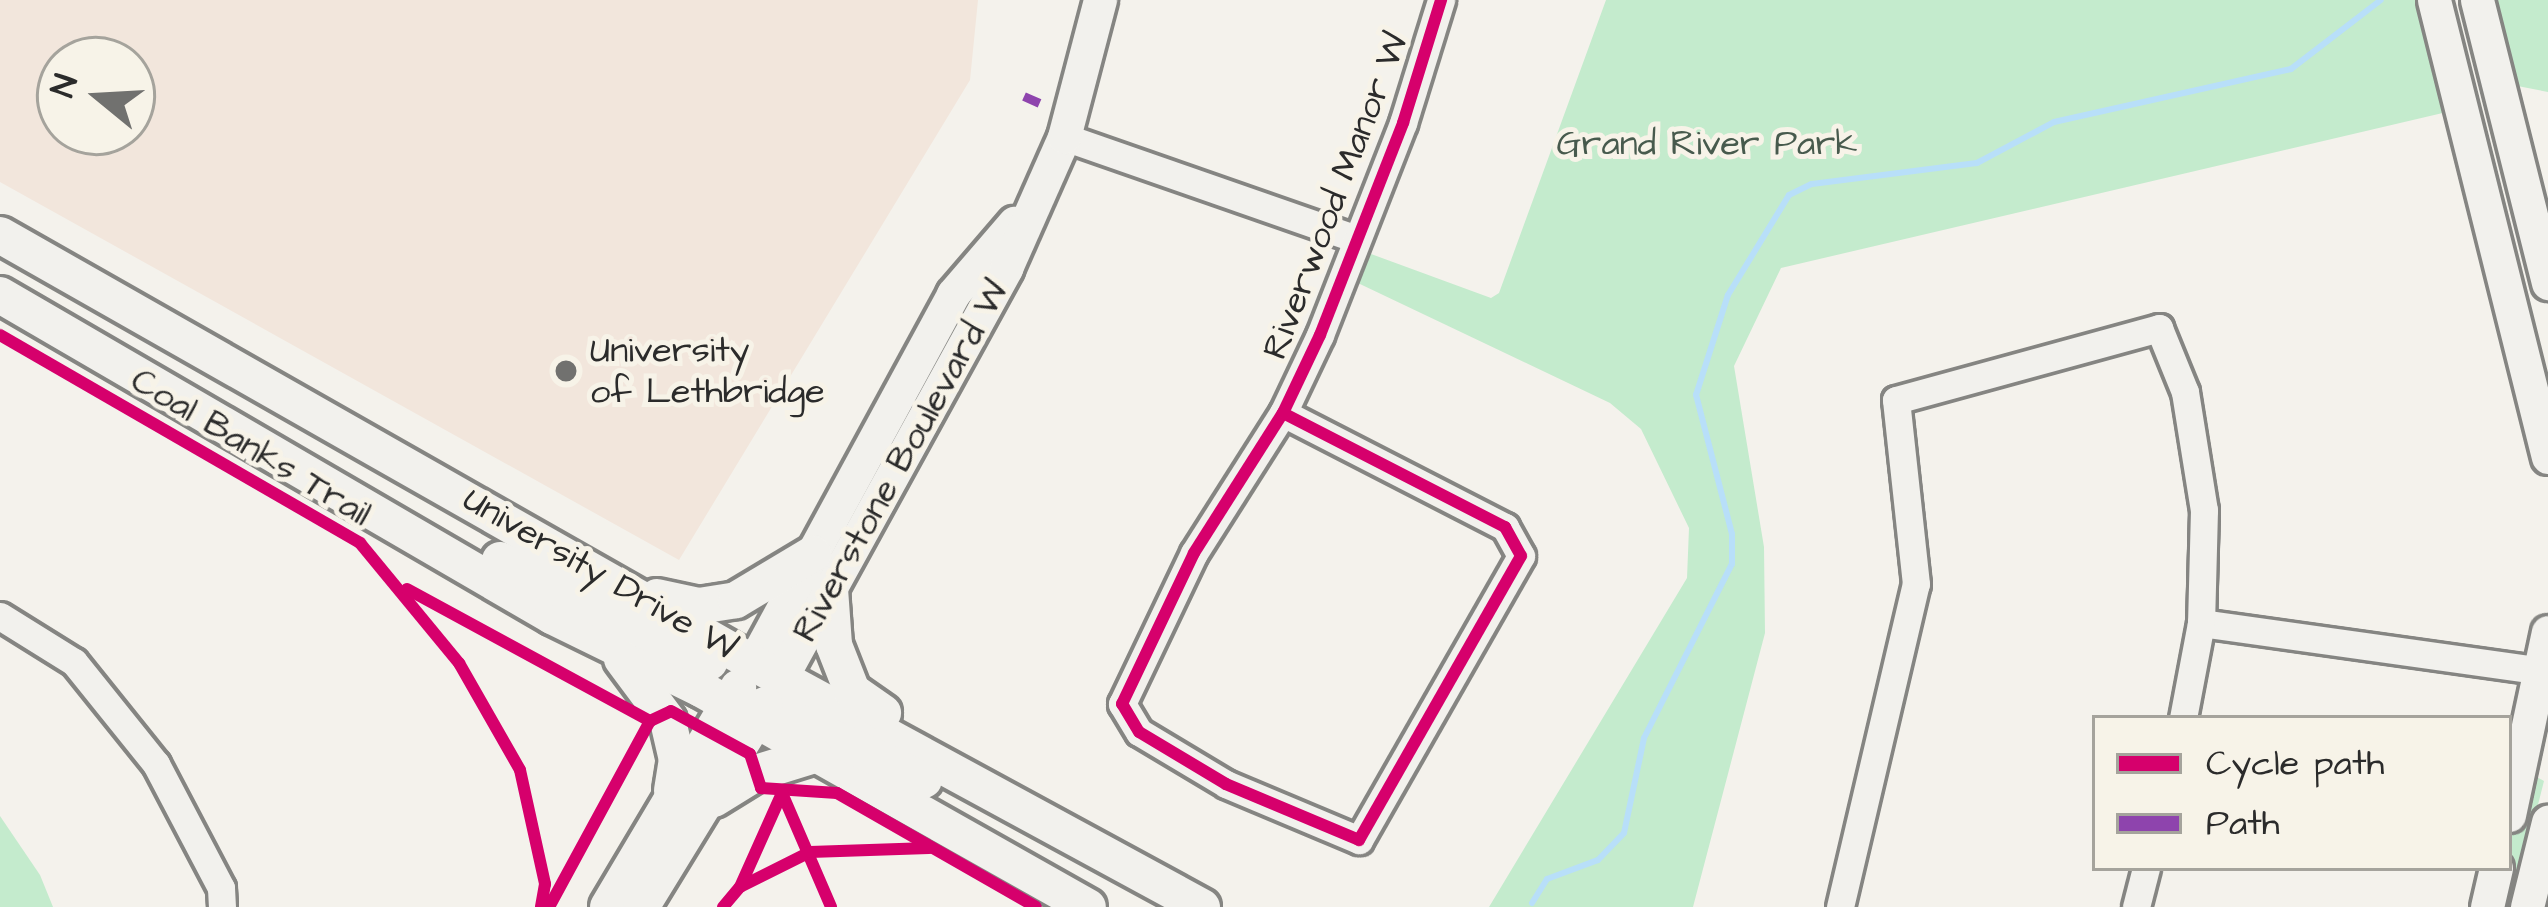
<!DOCTYPE html>
<html>
<head>
<meta charset="utf-8">
<style>
	body { margin:0 }
	#map { position:relative; width:2548px; height:907px; overflow:hidden; background:#f4f2ec; font-family:"Architects Daughter",sans-serif }
	div>[style] { position:absolute }
	.built>* { inset:0; background:#f2e6dc }
	.green>* { inset:0; background:#c4ebcd }
	.stream>* { height:6px; margin:-3px; padding:0 3px; transform-origin:3px; border-radius:3px; background:#b8dff9 }
	.roads { filter:drop-shadow(3px 0 #858582) drop-shadow(-3px 0 #858582) drop-shadow(0 3px #858582) drop-shadow(0 -3px #858582) }
	.minor>* { height:27px; margin:-13.5px; padding:0 13.5px; transform-origin:13.5px; border-radius:13.5px; background:#f2f1ed }
	.tertiary>* { height:33px; margin:-16.5px; padding:0 16.5px; transform-origin:16.5px; border-radius:16.5px; background:#f2f1ed }
	.secondary>* { height:36px; margin:-18px; padding:0 18px; transform-origin:18px; border-radius:18px; background:#f2f1ed }
	.quiet>* { height:9px; margin-top:-4.5px; transform-origin:0; background:repeating-linear-gradient(90deg,#8e44ad 0 18px,transparent 0 27px) }
	.cycleway>* { height:12px; margin:-6px; padding:0 6px; transform-origin:6px; border-radius:6px; background:#d6006c }
	.dots>* { width:33px; height:33px; translate:-50% -50%; box-sizing:border-box; border:6px solid #f7f3e8; border-radius:50% }
	span { translate:-50% -50%; white-space:nowrap; text-align:center; line-height:1.15; -webkit-text-stroke:10px #f7f3e8; paint-order:stroke }
	.park-label { font-size:36px; color:#475a4d }
	.street-label { font-size:36px; color:#2b2b2b }
	.poi-label { font-size:36px; color:#2b2b2b }
	.left { translate:0 -50%; text-align:left }
	.legend { position:absolute; left:2092px; top:715px; width:420px; height:156px; box-sizing:border-box; background:#f7f3e8; border:3px solid #a5a39c; margin:0; padding:15px 21px; list-style:none; font-size:36px; color:#2b2b2b }
	.legend li { display:flex; align-items:center; gap:24px; height:60px }
	.legend b { width:60px; border:3px solid #a5a39c }
	.north { position:absolute; left:36px; top:36px; width:120px; height:120px; box-sizing:border-box; background:#f7f3e8; border:3px solid #a5a39c; border-radius:50%; rotate:288deg; font-size:33px; font-weight:700; line-height:48px; text-align:center; color:#2b2b2b }
	.north::after { content:''; display:block; margin:auto; width:42px; height:54px; background:#71716f; clip-path:polygon(50% 0,100% 100%,50% 72%,0 100%) }
</style>
</head>
<body>
<div id="map">
	<div class="built">
		<i style="clip-path:polygon(evenodd,0 0,978px 0,970px 80px,679px 560px,0 182px,0 0,60px 60px,132px 60px,132px 132px,60px 132px,60px 60px)"></i>
	</div>
	<div class="green">
		<i style="clip-path:polygon(1606px 0,2434px 0,2464px 108px,1781px 268px,1734px 366px,1764px 547px,1765px 633px,1693px 907px,1489px 907px,1687px 578px,1689px 528px,1641px 429px,1610px 403px,1341px 275px,1352px 247px,1491px 298px,1499px 293px)"></i>
		<i style="clip-path:polygon(2477px 0,2548px 0,2548px 92px,2497px 82px)"></i>
		<i style="clip-path:polygon(2535px 776px,2544px 781px,2512px 907px,2491px 907px,2509px 868px,2513px 818px)"></i>
		<i style="clip-path:polygon(0 816px,40px 875px,53px 907px,0 907px)"></i>
	</div>
	<div class="stream">
		<i style="left:1532px;top:903px;width:28px;rotate:-58deg"></i>
		<i style="left:1547px;top:879px;width:54px;rotate:-20.4deg"></i>
		<i style="left:1598px;top:860px;width:37px;rotate:-46deg"></i>
		<i style="left:1624px;top:833px;width:97px;rotate:-78.1deg"></i>
		<i style="left:1644px;top:738px;width:195px;rotate:-63.2deg"></i>
		<i style="left:1732px;top:564px;width:30px;rotate:-90deg"></i>
		<i style="left:1732px;top:534px;width:144px;rotate:-104.5deg"></i>
		<i style="left:1696px;top:395px;width:105px;rotate:-72.3deg"></i>
		<i style="left:1728px;top:295px;width:117px;rotate:-58.6deg"></i>
		<i style="left:1789px;top:195px;width:25px;rotate:-26deg"></i>
		<i style="left:1812px;top:184px;width:166px;rotate:-7.3deg"></i>
		<i style="left:1977px;top:163px;width:87px;rotate:-28deg"></i>
		<i style="left:2054px;top:122px;width:243px;rotate:-12.6deg"></i>
		<i style="left:2291px;top:69px;width:113px;rotate:-37.5deg"></i>
	</div>
	<div class="roads">
		<div class="minor">
			<i style="left:1064px;top:137px;width:307px;rotate:19.2deg"></i>
			<i style="left:1283px;top:413px;width:250px;rotate:27.2deg"></i>
			<i style="left:1505px;top:527px;width:33px;rotate:61deg"></i>
			<i style="left:1521px;top:556px;width:327px;rotate:119.7deg"></i>
			<i style="left:1359px;top:840px;width:144px;rotate:-157.2deg"></i>
			<i style="left:1226px;top:784px;width:101px;rotate:-149.1deg"></i>
			<i style="left:1139px;top:732px;width:33px;rotate:-121deg"></i>
			<i style="left:1122px;top:704px;width:167px;rotate:-64.5deg"></i>
			<i style="left:1194px;top:553px;width:166px;rotate:-57.6deg"></i>
			<i style="left:1283px;top:413px;width:86px;rotate:-64.6deg"></i>
			<i style="left:1320px;top:335px;width:228px;rotate:-68.6deg"></i>
			<i style="left:1403px;top:123px;width:129px;rotate:-72.8deg"></i>
			<i style="left:0;top:616px;width:87px;rotate:31.9deg"></i>
			<i style="left:74px;top:662px;width:131px;rotate:51.2deg"></i>
			<i style="left:156px;top:764px;width:140px;rotate:62.3deg"></i>
			<i style="left:221px;top:888px;width:19px;rotate:87deg"></i>
			<i style="left:2201px;top:623px;width:350px;rotate:8deg"></i>
			<i style="left:1840px;top:907px;width:332px;rotate:-76.8deg"></i>
			<i style="left:1916px;top:584px;width:185px;rotate:-96.2deg"></i>
			<i style="left:1896px;top:400px;width:273px;rotate:-15.3deg"></i>
			<i style="left:2159px;top:328px;width:69px;rotate:67.9deg"></i>
			<i style="left:2185px;top:392px;width:120px;rotate:80.9deg"></i>
			<i style="left:2204px;top:510px;width:113px;rotate:91.5deg"></i>
			<i style="left:2201px;top:623px;width:97px;rotate:100.7deg"></i>
			<i style="left:2136px;top:907px;width:40px;rotate:-75.6deg"></i>
		</div>
		<div class="tertiary">
			<i style="left:2434px;top:0;width:471px;rotate:76deg"></i>
			<i style="left:2477px;top:0;width:292px;rotate:75.9deg"></i>
			<i style="left:753px;top:663px;width:420px;rotate:-61.5deg"></i>
			<i style="left:953px;top:294px;width:94px;rotate:-49.3deg"></i>
			<i style="left:781px;top:678px;width:468px;rotate:-61.2deg"></i>
			<i style="left:1006px;top:268px;width:143px;rotate:-66.1deg"></i>
			<i style="left:1064px;top:137px;width:142px;rotate:-75.3deg"></i>
			<i style="left:2509px;top:815px;width:187px;rotate:-78deg"></i>
			<i style="left:2487px;top:907px;width:40px;rotate:-77deg"></i>
			<i style="left:2527px;top:907px;width:88px;rotate:-76.1deg"></i>
		</div>
		<div class="secondary">
			<i style="left:0;top:235px;width:866px;rotate:29.61deg"></i>
			<i style="left:753px;top:663px;width:511px;rotate:28.52deg"></i>
			<i style="left:0;top:295px;width:639px;rotate:30.18deg"></i>
			<i style="left:552px;top:616px;width:166px;rotate:26.1deg"></i>
			<i style="left:701px;top:689px;width:444px;rotate:29.4deg"></i>
			<i style="left:500px;top:560px;width:233px;rotate:26deg"></i>
			<i style="left:830px;top:589px;width:56px;rotate:85.9deg"></i>
			<i style="left:834px;top:645px;width:49px;rotate:68.6deg"></i>
			<i style="left:852px;top:691px;width:38px;rotate:35deg"></i>
			<i style="left:657px;top:597px;width:43px;rotate:12.1deg"></i>
			<i style="left:699px;top:606px;width:37px;rotate:-9deg"></i>
			<i style="left:736px;top:600px;width:90px;rotate:-30.9deg"></i>
			<i style="left:622px;top:659px;width:77px;rotate:53.4deg"></i>
			<i style="left:668px;top:721px;width:39px;rotate:77deg"></i>
			<i style="left:677px;top:759px;width:32px;rotate:99deg"></i>
			<i style="left:778px;top:712px;width:161px;rotate:25deg"></i>
			<i style="left:714px;top:799px;width:49px;rotate:-31.8deg"></i>
			<i style="left:756px;top:773px;width:61px;rotate:-17.2deg"></i>
			<i style="left:608px;top:907px;width:255px;rotate:-59.3deg"></i>
			<i style="left:641px;top:907px;width:237px;rotate:-58.5deg"></i>
		</div>
	</div>
	<div class="quiet">
		<i style="left:1024px;top:96px;width:17px;rotate:24deg"></i>
	</div>
	<div class="cycleway">
		<i style="left:0;top:335px;width:416px;rotate:30deg"></i>
		<i style="left:360px;top:543px;width:156px;rotate:50.5deg"></i>
		<i style="left:459px;top:663px;width:123px;rotate:60.3deg"></i>
		<i style="left:520px;top:770px;width:117px;rotate:77.6deg"></i>
		<i style="left:545px;top:884px;width:23px;rotate:100deg"></i>
		<i style="left:1283px;top:413px;width:250px;rotate:27.2deg"></i>
		<i style="left:1505px;top:527px;width:33px;rotate:61deg"></i>
		<i style="left:1521px;top:556px;width:327px;rotate:119.7deg"></i>
		<i style="left:1359px;top:840px;width:144px;rotate:-157.2deg"></i>
		<i style="left:1226px;top:784px;width:101px;rotate:-149.1deg"></i>
		<i style="left:1139px;top:732px;width:33px;rotate:-121deg"></i>
		<i style="left:1122px;top:704px;width:167px;rotate:-64.5deg"></i>
		<i style="left:1194px;top:553px;width:166px;rotate:-57.6deg"></i>
		<i style="left:1283px;top:413px;width:86px;rotate:-64.6deg"></i>
		<i style="left:1320px;top:335px;width:228px;rotate:-68.6deg"></i>
		<i style="left:1403px;top:123px;width:129px;rotate:-72.8deg"></i>
		<i style="left:407px;top:589px;width:277px;rotate:28.5deg"></i>
		<i style="left:650px;top:721px;width:212px;rotate:118.5deg"></i>
		<i style="left:650px;top:721px;width:23px;rotate:-25deg"></i>
		<i style="left:671px;top:711px;width:90px;rotate:28.6deg"></i>
		<i style="left:750px;top:754px;width:36px;rotate:72deg"></i>
		<i style="left:761px;top:788px;width:76px;rotate:3.8deg"></i>
		<i style="left:837px;top:793px;width:229px;rotate:29.8deg"></i>
		<i style="left:740px;top:887px;width:103px;rotate:-65.9deg"></i>
		<i style="left:782px;top:793px;width:124px;rotate:66.7deg"></i>
		<i style="left:723px;top:907px;width:26px;rotate:-50deg"></i>
		<i style="left:740px;top:887px;width:78px;rotate:-26.6deg"></i>
		<i style="left:810px;top:852px;width:119px;rotate:-1.9deg"></i>
	</div>
	<div class="dots">
		<i style="left:566px;top:371px;background:#71716f"></i>
	</div>
	<div class="park-label">
		<span style="left:1707px;top:144px">Grand River Park</span>
	</div>
	<div class="street-label">
		<span style="left:1336px;top:196px;rotate:-69deg">Riverwood Manor W</span>
		<span style="left:251px;top:447px;rotate:31deg">Coal Banks Trail</span>
		<span style="left:901px;top:461px;rotate:-61deg">Riverstone Boulevard W</span>
		<span style="left:600px;top:574px;rotate:30deg">University Drive W</span>
	</div>
	<div class="poi-label">
		<span class="left" style="left:590px;top:371px">University<br>of Lethbridge</span>
	</div>
	<ul class="legend">
	<li><b style="height:15px;background:#d6006c"></b>Cycle path</li>
	<li><b style="height:15px;background:#8e44ad"></b>Path</li>
	</ul>
	<div class="north">N</div>
</div>
</body>
</html>
